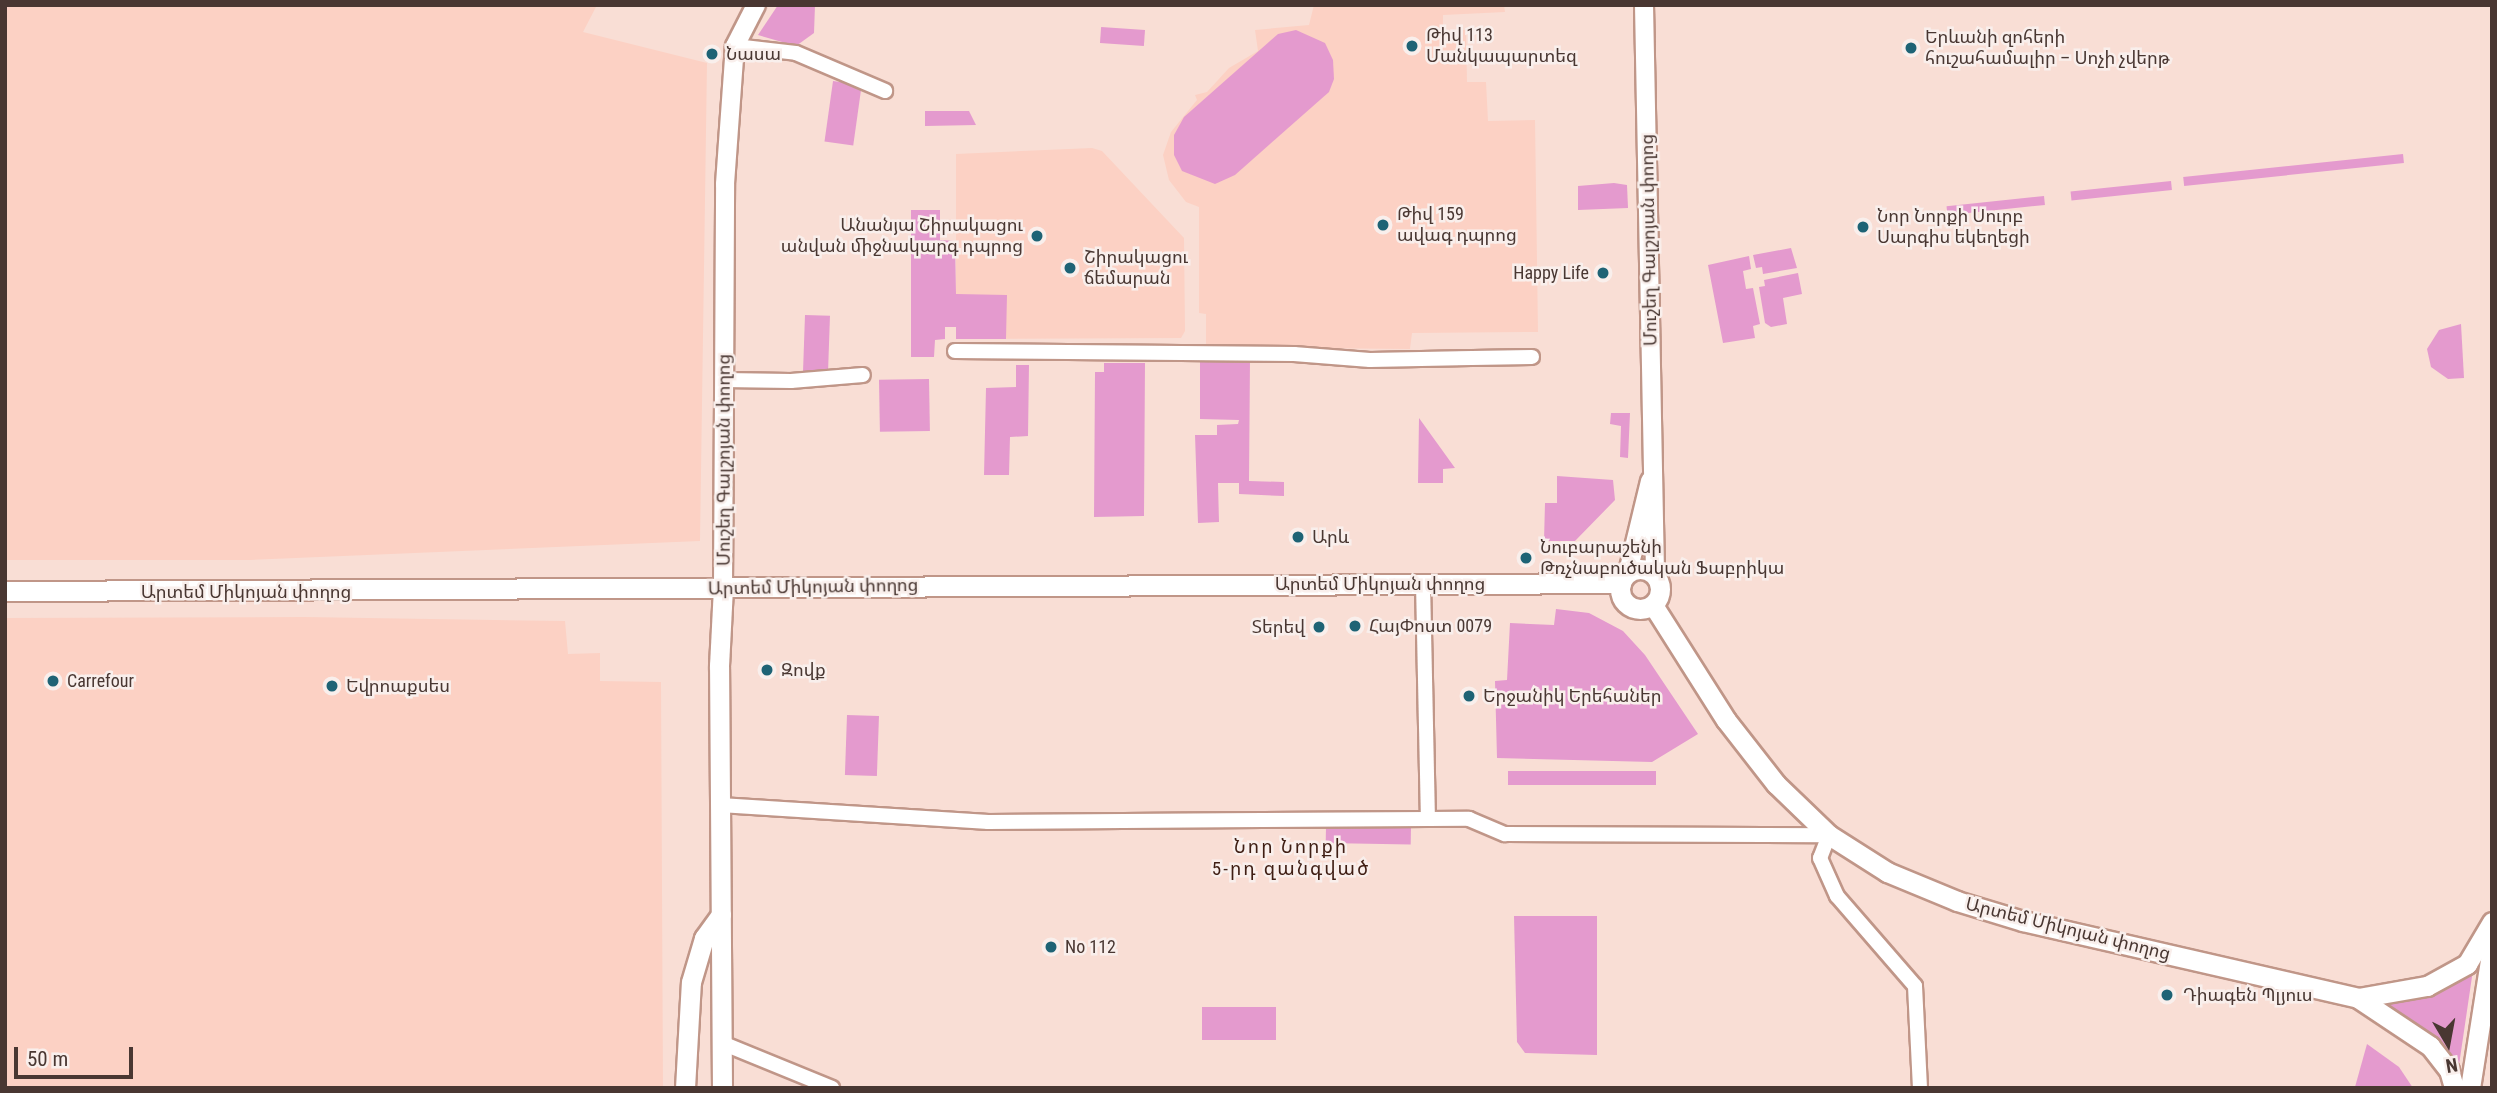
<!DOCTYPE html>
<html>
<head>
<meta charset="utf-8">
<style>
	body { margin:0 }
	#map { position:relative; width:2497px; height:1093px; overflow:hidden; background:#f9ded5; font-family:"Roboto Condensed","Noto Sans Armenian",sans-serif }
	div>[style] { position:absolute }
	.built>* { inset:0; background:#fcd1c4 }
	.green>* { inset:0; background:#e49ace; transform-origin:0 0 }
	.roads { filter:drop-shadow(2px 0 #c09688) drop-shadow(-2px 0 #c09688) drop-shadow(0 2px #c09688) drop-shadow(0 -2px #c09688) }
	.minor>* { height:14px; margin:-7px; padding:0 7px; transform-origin:7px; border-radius:7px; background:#fff }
	.tertiary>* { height:18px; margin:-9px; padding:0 9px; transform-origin:9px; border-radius:9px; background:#fff }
	.secondary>* { height:19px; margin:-9.5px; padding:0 9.5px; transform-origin:9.5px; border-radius:9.5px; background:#fff }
	.secondary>.ring { margin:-9.5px; padding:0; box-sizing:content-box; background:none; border:19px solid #fff; border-radius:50% }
	.dots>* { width:19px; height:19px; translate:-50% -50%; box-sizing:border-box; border:4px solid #f9efec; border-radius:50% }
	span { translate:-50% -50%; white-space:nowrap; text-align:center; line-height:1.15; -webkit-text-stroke:5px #f9efec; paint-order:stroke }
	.poi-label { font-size:18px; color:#493732 }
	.left { translate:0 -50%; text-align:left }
	.right { translate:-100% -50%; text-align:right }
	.street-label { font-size:18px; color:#493732 }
	.neighbourhood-label { font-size:19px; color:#3f1e14; letter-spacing:2px }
	.frame { position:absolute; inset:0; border:7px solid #493732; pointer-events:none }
	.north { position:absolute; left:2413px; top:1009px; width:70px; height:70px; -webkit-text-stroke:5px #f9efec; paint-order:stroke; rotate:170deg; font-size:19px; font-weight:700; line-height:28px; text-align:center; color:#493732 }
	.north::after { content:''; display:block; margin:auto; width:24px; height:32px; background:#493732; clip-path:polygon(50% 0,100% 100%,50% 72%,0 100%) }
	.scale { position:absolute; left:14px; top:1047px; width:119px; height:32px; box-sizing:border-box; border:4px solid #493732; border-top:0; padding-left:9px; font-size:21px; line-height:24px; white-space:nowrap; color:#493732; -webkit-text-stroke:5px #f9efec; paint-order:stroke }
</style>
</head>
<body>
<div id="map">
	<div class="built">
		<i style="clip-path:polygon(5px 5px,597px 5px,583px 32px,707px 63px,700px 541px,250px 560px,5px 560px)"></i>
		<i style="clip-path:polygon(1314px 5px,1504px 5px,1505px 12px,1443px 15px,1443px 30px,1466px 30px,1467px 82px,1486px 82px,1488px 121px,1535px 120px,1538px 332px,1412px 333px,1410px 349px,1206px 347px,1206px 314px,1199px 313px,1199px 207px,1186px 202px,1169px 180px,1163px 155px,1171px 132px,1197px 100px,1195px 95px,1207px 92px,1229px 68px,1258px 51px,1255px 30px,1309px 25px)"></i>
		<i style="clip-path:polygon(1092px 148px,1102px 151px,1184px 238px,1185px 331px,1181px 338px,956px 339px,956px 154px)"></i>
		<i style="clip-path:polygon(304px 617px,565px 621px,568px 654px,600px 653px,600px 681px,661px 682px,663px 1088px,5px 1088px,5px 618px)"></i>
	</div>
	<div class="green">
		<i style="clip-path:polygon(778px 5px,815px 5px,814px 33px,796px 46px,758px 35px)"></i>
		<i style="left:1145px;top:30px;width:16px;height:44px;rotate:94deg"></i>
		<i style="clip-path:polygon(1296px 30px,1325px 43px,1333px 60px,1334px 79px,1329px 92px,1235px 175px,1215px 184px,1182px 171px,1174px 155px,1174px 135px,1184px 117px,1278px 34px)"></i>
		<i style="left:833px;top:81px;width:29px;height:61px;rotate:8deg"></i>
		<i style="clip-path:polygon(925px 111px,969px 111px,976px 125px,925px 126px)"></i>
		<i style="left:2403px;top:154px;width:9px;height:221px;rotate:84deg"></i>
		<i style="left:2171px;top:181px;width:9px;height:101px;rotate:84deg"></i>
		<i style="clip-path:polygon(1614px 183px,1627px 185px,1628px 208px,1578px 210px,1578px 186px)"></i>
		<i style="left:2044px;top:196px;width:9px;height:98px;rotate:84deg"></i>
		<i style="clip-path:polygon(911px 210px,940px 210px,940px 240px,955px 241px,956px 294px,1007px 295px,1006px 339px,956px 339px,956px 327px,945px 327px,945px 339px,935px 340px,934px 357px,911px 357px)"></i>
		<i style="clip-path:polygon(1791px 248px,1797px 268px,1763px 274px,1762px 267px,1756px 268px,1753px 255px)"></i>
		<i style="clip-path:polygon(1749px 256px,1751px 269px,1743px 271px,1746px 289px,1753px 288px,1760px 324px,1753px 326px,1755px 338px,1723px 343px,1708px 265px)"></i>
		<i style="clip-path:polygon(1798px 273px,1802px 294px,1783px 298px,1787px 324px,1771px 327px,1765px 323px,1759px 287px,1765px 286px,1764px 280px)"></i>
		<i style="left:805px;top:315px;width:25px;height:59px;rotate:2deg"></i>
		<i style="clip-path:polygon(2461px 324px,2464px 378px,2448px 379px,2431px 367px,2427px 349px,2439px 330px)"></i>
		<i style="clip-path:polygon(1200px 358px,1250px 359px,1249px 481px,1284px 482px,1284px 496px,1239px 494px,1239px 483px,1218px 483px,1219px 522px,1198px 523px,1195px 435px,1217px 435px,1217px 425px,1238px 424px,1239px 420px,1200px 419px)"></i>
		<i style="clip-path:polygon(1104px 363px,1145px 363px,1144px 516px,1094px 517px,1095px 372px,1104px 372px)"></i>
		<i style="clip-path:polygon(1016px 365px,1029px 365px,1028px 436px,1010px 437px,1009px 475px,984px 475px,986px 388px,1016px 387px)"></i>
		<i style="left:929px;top:379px;width:52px;height:50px;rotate:89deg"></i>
		<i style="clip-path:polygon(1611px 413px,1630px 413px,1628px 458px,1620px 457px,1621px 426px,1610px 424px)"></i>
		<i style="clip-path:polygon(1419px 418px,1455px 468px,1443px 469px,1443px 483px,1418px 483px)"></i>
		<i style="clip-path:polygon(1557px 476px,1613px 480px,1615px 500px,1575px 541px,1544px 541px,1545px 503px,1557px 503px)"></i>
		<i style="clip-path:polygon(1556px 609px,1589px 613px,1623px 631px,1645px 655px,1698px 734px,1652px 762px,1497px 758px,1495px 681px,1507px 680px,1510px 623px,1554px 625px)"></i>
		<i style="left:847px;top:715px;width:32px;height:60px;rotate:2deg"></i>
		<i style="left:1508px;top:771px;width:148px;height:14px"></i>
		<i style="left:1326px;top:826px;width:85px;height:17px;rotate:1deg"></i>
		<i style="clip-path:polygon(1514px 916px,1597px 916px,1597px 1055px,1525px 1053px,1517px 1042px)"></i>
		<i style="clip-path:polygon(2473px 970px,2459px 1065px,2427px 1033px,2382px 1003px)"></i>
		<i style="left:1202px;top:1007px;width:74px;height:33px"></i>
		<i style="clip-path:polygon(2367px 1044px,2399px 1067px,2413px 1088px,2355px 1087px)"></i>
	</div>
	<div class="roads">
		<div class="minor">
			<i style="left:735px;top:46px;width:61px;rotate:6.5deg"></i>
			<i style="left:796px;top:53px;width:97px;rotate:23.1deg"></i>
			<i style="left:955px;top:351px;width:339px;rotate:0.5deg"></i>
			<i style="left:1294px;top:354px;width:76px;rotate:4.5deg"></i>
			<i style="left:1370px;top:360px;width:162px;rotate:-1.1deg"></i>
			<i style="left:724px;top:380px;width:67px;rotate:0.9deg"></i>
			<i style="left:791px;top:381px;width:72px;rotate:-4.8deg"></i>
			<i style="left:1423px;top:583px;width:236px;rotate:88.8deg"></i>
			<i style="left:720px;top:805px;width:269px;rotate:3.6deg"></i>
			<i style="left:988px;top:822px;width:481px;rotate:-0.4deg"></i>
			<i style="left:1469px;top:819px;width:39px;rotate:23deg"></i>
			<i style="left:1505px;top:834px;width:324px;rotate:0.2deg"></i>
			<i style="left:1829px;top:835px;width:25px;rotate:111deg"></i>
			<i style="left:1820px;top:858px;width:42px;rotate:65.9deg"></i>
			<i style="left:1837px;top:896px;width:119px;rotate:49.1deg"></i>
			<i style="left:1915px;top:986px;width:102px;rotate:87.2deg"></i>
			<i style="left:722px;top:1043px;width:119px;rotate:22.2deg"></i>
		</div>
		<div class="tertiary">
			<i style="left:1644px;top:5px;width:570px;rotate:88.89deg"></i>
			<i style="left:1628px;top:572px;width:94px;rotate:-76.4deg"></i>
			<i style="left:723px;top:587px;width:403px;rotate:-89.7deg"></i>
			<i style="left:725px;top:184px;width:138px;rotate:-85.9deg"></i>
			<i style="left:735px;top:46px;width:46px;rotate:-62.9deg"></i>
		</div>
		<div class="secondary">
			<i class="ring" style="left:1620px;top:569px;width:21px;height:21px"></i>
			<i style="left:5px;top:591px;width:1616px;rotate:-0.28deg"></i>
			<i style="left:1653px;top:605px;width:136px;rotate:57.6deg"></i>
			<i style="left:1726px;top:720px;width:81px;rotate:52deg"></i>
			<i style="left:1776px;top:784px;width:74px;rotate:43.9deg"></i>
			<i style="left:1829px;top:835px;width:69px;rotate:32.5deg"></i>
			<i style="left:1887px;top:872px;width:76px;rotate:22.5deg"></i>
			<i style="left:1957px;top:901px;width:69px;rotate:16.9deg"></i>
			<i style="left:2023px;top:921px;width:344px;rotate:12.9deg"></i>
			<i style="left:2358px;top:998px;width:87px;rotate:33.7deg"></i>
			<i style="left:2430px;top:1046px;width:31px;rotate:52deg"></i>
			<i style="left:2449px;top:1070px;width:19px;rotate:74deg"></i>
			<i style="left:2358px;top:998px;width:70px;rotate:-9.9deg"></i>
			<i style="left:2427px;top:986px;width:46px;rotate:-28.8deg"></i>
			<i style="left:2467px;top:964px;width:49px;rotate:-59.2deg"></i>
			<i style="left:685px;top:1088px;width:106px;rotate:-86.8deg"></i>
			<i style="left:691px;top:982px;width:46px;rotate:-73.5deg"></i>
			<i style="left:704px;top:938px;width:29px;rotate:-54deg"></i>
			<i style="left:722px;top:1088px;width:422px;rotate:-90.4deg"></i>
			<i style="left:719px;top:666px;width:79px;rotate:-87.1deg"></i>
			<i style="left:2470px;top:1088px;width:143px;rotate:-81.1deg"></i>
		</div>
	</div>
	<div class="dots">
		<i style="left:1412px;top:46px;background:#1e6375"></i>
		<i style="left:1911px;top:48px;background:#1e6375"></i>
		<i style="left:712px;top:54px;background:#1e6375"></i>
		<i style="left:1383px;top:225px;background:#1e6375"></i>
		<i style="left:1863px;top:227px;background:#1e6375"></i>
		<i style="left:1037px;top:236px;background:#1e6375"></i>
		<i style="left:1070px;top:268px;background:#1e6375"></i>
		<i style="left:1603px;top:273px;background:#1e6375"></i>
		<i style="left:1298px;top:537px;background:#1e6375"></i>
		<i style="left:1526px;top:558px;background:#1e6375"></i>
		<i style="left:1355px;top:626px;background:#1e6375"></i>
		<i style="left:1319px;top:627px;background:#1e6375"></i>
		<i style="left:767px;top:670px;background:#1e6375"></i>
		<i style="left:53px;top:681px;background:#1e6375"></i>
		<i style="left:332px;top:686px;background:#1e6375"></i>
		<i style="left:1469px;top:696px;background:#1e6375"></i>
		<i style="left:1051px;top:947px;background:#1e6375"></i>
		<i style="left:2167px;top:995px;background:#1e6375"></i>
	</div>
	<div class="poi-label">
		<span class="left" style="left:1426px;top:46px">Թիվ 113<br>Մանկապարտեզ</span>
		<span class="left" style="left:1925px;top:48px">Երևանի զոհերի<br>հուշահամալիր – Սոչի չվերթ</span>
		<span class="left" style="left:726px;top:54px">Նասա</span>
		<span class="left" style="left:1397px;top:225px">Թիվ 159<br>ավագ դպրոց</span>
		<span class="left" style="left:1877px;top:227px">Նոր Նորքի Սուրբ<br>Սարգիս եկեղեցի</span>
		<span class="right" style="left:1023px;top:236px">Անանյա Շիրակացու<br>անվան միջնակարգ դպրոց</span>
		<span class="left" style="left:1084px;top:268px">Շիրակացու<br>ճեմարան</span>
		<span class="right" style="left:1589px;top:273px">Happy Life</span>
		<span class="left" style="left:1312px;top:537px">Արև</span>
		<span class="left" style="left:1540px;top:558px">Նուբարաշենի<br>Թռչնաբուծական Ֆաբրիկա</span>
		<span class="left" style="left:1369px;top:626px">ՀայՓոստ 0079</span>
		<span class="right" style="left:1305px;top:627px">Տերեվ</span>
		<span class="left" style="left:781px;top:670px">Զովք</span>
		<span class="left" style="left:67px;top:681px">Carrefour</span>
		<span class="left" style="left:346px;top:686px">Եվրոաքսես</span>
		<span class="left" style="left:1483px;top:696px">Երջանիկ Երեհաներ</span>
		<span class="left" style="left:1065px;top:947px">No 112</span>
		<span class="left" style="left:2183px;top:995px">Դիագեն Պլյուս</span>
	</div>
	<div class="street-label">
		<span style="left:1649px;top:240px;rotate:-91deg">Մուշեղ Գալշոյան փողոց</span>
		<span style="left:724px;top:460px;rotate:-90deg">Մուշեղ Գալշոյան փողոց</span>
		<span style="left:1380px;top:584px">Արտեմ Միկոյան փողոց</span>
		<span style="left:813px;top:587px;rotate:-1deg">Արտեմ Միկոյան փողոց</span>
		<span style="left:246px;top:592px">Արտեմ Միկոյան փողոց</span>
		<span style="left:2068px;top:929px;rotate:14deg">Արտեմ Միկոյան փողոց</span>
	</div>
	<div class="neighbourhood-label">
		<span style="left:1291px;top:858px">Նոր Նորքի<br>5-րդ զանգված</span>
	</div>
	<div class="frame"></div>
	<div class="north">N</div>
	<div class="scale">50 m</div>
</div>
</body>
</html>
